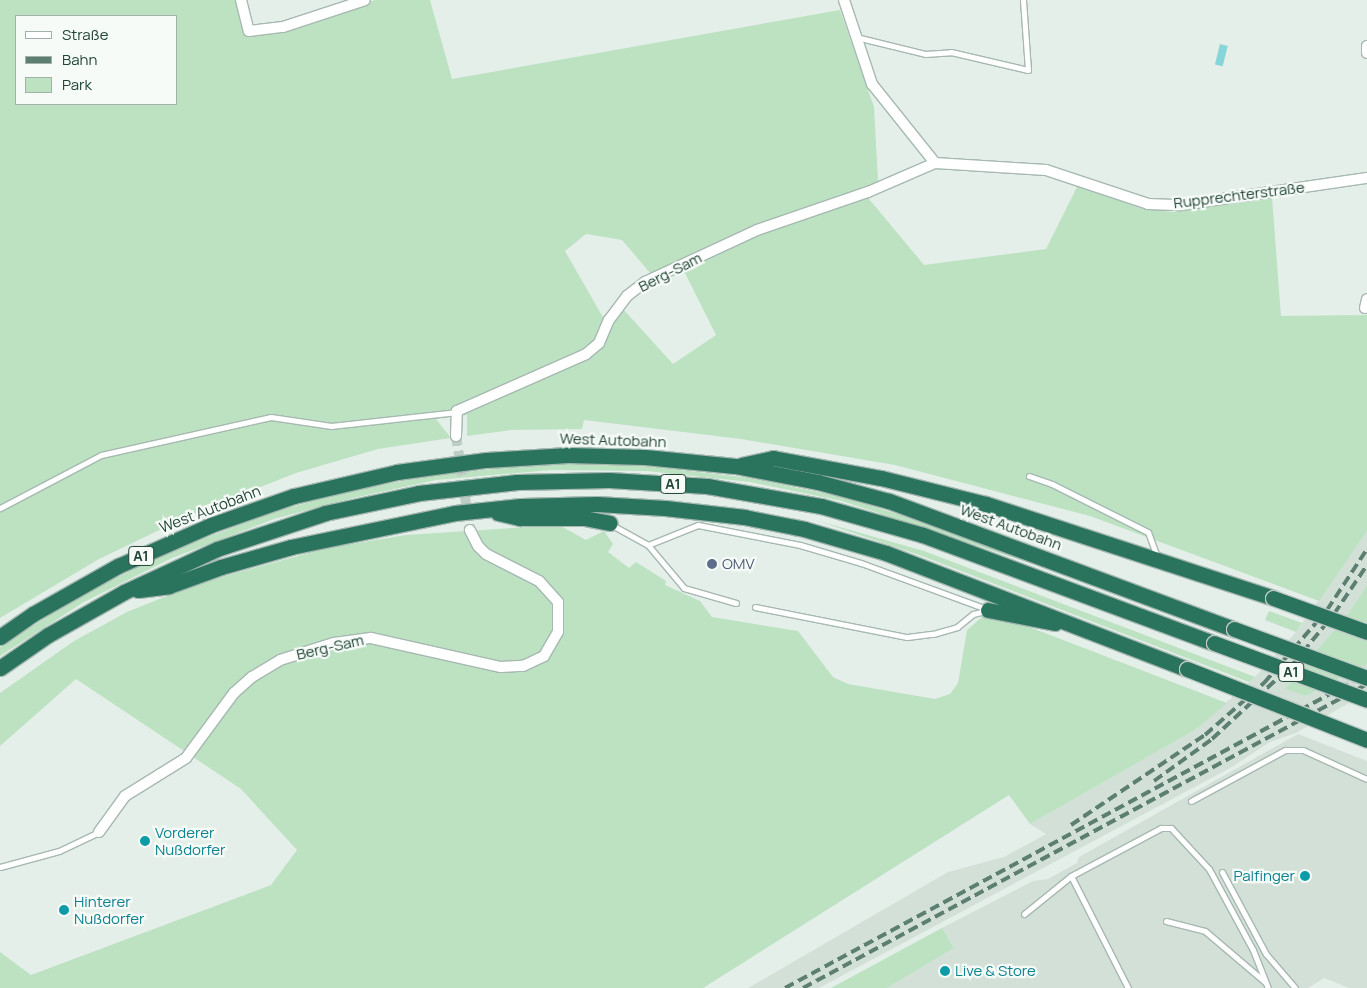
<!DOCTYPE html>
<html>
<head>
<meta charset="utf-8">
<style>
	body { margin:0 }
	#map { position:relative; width:1367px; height:988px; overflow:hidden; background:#e5efea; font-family:Manrope,sans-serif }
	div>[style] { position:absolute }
	.built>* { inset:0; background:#d3e0d8 }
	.green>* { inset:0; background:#bce2c2 }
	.water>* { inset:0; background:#88d5d9; transform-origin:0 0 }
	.minor-tunnel>* { height:10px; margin-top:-5px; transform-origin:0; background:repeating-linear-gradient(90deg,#becdc6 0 10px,transparent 0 15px) }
	.roads { filter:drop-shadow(1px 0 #a6b8b1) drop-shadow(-1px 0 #a6b8b1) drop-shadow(0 1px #a6b8b1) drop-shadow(0 -1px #a6b8b1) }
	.service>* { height:5px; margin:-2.5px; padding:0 2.5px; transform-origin:2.5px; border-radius:2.5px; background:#fff }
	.minor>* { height:10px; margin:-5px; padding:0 5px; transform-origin:5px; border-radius:5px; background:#fff }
	.motorway>* { height:15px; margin:-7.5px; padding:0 7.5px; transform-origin:7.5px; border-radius:7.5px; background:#2a735d }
	.rail>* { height:4px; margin-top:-2px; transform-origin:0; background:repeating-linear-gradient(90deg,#5c7f72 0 10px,transparent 0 15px) }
	.bridges { filter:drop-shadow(1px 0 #c1cbc7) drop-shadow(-1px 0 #c1cbc7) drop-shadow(0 1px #c1cbc7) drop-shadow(0 -1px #c1cbc7) }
	.motorway-bridge>* { height:15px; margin:-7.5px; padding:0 7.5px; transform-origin:7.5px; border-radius:7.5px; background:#2a735d }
	.dots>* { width:14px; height:14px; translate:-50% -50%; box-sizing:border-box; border:2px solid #f6fbf8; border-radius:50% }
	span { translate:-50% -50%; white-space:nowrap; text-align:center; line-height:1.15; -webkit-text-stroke:4.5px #f6fbf8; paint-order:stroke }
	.shield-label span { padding:1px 4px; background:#f6fbf8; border:1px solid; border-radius:4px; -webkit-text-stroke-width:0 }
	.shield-label { font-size:14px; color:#214437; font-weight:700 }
	.street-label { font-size:15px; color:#214437 }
	.service-label { font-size:15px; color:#4e5e75 }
	.left { translate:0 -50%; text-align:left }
	.culture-label { font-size:15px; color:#0d838f }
	.right { translate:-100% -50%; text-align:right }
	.legend { position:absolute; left:15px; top:15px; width:162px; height:90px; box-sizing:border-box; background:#f6fbf8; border:1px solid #a1b2ab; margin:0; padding:6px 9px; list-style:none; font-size:15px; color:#214437 }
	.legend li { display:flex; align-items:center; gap:10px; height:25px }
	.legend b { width:25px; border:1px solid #a1b2ab }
</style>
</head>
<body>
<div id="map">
	<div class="built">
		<i style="clip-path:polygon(1367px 531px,1367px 585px,1350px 611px,1286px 689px,1306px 696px,1367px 664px,1367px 693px,1296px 733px,1270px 742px,1232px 767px,819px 988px,748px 988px,948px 872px,1004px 857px,1046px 834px,1030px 824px,1195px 730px,1255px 677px,1296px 632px)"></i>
		<i style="clip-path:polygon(1298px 734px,1367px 761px,1367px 988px,1349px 988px,1324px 978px,1308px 988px,887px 988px,954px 948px,942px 928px,1033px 881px,1048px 879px,1077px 863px,1079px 857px)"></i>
	</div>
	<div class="green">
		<i style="clip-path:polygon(evenodd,0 0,238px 0,248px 35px,285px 30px,375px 0,430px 0,452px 79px,840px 10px,874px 107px,878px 181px,869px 199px,924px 265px,1046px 249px,1078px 185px,1140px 208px,1172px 212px,1272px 197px,1281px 316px,1367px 315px,1367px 531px,1319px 601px,1090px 516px,895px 465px,741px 439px,584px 420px,582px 429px,512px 430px,467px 436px,467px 415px,436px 419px,451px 438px,378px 449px,296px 473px,197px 512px,99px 559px,0 618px,0 0,16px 16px,176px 16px,176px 104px,16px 104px,16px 16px,0 0,586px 234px,622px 240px,651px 274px,683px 269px,716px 335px,673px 364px,623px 309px,604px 319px,565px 251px,586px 234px)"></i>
		<i style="clip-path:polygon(547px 463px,646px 466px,750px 478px,842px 497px,946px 529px,1066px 575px,842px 501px,750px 482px,647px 471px,551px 470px,436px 480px,353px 498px,274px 519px,172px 558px,84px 602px,0 656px,0 647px,83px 594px,169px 552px,270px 513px,349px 491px,429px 476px)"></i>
		<i style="clip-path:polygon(815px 520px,924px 551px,1255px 677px,1249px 682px,922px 556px)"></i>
		<i style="clip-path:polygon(559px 525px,586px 540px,604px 531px,613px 544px,608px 552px,629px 568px,636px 562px,666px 581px,665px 585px,700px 601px,712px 617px,798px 631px,833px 677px,848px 684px,935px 699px,950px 694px,958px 683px,967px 630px,982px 617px,1019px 623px,1227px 703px,1195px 730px,1030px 824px,1009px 795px,703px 988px,0 988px,0 952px,31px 975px,271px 885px,297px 850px,241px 789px,76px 679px,0 746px,0 693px,74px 641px,127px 612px,199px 583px,327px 548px,406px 535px)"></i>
		<i style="clip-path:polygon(1367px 585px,1367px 664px,1306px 696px,1285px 689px,1350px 611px)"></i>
		<i style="clip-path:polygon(1269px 611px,1302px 623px,1296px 632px,1265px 620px)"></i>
		<i style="clip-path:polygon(942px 928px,954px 948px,887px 988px,831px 988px)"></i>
	</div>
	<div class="water">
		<i style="left:1220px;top:44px;width:8px;height:21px;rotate:14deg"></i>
	</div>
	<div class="minor-tunnel">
		<i style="left:456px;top:436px;width:95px;rotate:81.5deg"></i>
	</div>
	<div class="roads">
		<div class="service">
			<i style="left:856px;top:37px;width:71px;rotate:13.8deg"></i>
			<i style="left:925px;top:54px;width:26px;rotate:-4deg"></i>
			<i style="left:951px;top:52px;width:79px;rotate:13.2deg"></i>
			<i style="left:1028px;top:70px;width:70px;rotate:-94.1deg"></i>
			<i style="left:1029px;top:476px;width:24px;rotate:19deg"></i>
			<i style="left:1052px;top:484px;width:107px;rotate:26.6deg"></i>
			<i style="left:1148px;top:532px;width:27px;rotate:70deg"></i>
			<i style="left:0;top:508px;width:114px;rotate:-27.7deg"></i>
			<i style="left:101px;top:455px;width:174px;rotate:-12.6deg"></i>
			<i style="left:271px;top:417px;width:61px;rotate:8.5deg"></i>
			<i style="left:331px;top:426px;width:127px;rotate:-6.3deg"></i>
			<i style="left:610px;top:524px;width:43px;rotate:28.9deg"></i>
			<i style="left:648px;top:545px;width:54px;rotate:-21.8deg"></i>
			<i style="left:698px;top:525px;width:104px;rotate:11.1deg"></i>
			<i style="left:800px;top:545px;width:64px;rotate:16.4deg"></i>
			<i style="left:861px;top:563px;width:134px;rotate:20.1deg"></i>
			<i style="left:648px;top:545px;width:56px;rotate:50.1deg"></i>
			<i style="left:684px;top:588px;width:54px;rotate:16.1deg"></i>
			<i style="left:755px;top:607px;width:155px;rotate:11.2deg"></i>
			<i style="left:907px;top:637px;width:26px;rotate:-7deg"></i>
			<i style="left:933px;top:634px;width:25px;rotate:-16deg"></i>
			<i style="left:957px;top:627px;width:21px;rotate:-39deg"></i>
			<i style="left:973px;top:614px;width:12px;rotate:-14deg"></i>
			<i style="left:1191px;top:801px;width:107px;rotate:-28.5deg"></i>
			<i style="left:1285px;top:750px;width:18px"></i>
			<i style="left:1303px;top:750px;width:70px;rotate:24.4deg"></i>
			<i style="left:0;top:867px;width:61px;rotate:-15.2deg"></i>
			<i style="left:59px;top:851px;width:44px;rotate:-25.4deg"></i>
			<i style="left:1222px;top:872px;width:93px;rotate:61.8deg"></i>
			<i style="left:1266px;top:954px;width:45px;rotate:49.5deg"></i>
			<i style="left:1071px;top:876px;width:126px;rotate:63deg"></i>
			<i style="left:1024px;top:914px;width:60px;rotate:-39deg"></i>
			<i style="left:1071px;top:876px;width:102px;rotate:-28.1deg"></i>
			<i style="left:1161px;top:828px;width:10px"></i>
			<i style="left:1171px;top:828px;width:56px;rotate:47.2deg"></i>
			<i style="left:1209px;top:869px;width:92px;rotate:61.5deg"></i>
			<i style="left:1253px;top:950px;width:41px;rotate:68.5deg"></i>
			<i style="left:1166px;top:921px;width:40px;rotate:14.4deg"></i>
			<i style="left:1205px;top:931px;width:79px;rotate:40.4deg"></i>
		</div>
		<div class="minor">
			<i style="left:241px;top:0;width:32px;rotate:76deg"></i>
			<i style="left:249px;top:31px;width:34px;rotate:-7deg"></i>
			<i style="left:283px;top:27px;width:86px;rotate:-18.2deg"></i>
			<i style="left:844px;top:0;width:89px;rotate:71.6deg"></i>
			<i style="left:872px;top:84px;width:101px;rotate:51.4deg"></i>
			<i style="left:935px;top:163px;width:111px;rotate:3.6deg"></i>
			<i style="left:1046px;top:170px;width:108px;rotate:18.4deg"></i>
			<i style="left:1148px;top:204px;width:33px;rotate:2deg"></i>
			<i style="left:1181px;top:205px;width:188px;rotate:-8.3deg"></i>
			<i style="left:1367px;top:46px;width:7px;rotate:90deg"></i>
			<i style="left:1365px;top:308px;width:9px;rotate:-77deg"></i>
			<i style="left:456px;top:436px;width:25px;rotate:-88deg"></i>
			<i style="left:457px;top:411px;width:141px;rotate:-23.8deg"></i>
			<i style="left:586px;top:354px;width:17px;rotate:-40deg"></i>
			<i style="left:599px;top:343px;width:25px;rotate:-67deg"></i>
			<i style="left:609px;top:320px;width:30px;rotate:-53deg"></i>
			<i style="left:627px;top:296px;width:23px;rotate:-38deg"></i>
			<i style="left:645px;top:282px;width:123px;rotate:-24.9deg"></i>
			<i style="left:757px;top:230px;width:117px;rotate:-18.9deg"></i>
			<i style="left:868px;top:192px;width:73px;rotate:-23.4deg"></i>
			<i style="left:99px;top:832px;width:44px;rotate:-54.2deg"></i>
			<i style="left:125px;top:796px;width:72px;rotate:-31.9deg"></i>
			<i style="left:186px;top:758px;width:81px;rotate:-53.6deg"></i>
			<i style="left:234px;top:693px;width:24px;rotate:-42deg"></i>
			<i style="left:252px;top:677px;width:33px;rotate:-31deg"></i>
			<i style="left:280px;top:660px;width:57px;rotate:-17.5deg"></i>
			<i style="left:334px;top:643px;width:37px;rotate:-8deg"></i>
			<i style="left:371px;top:638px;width:133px;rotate:12.6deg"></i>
			<i style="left:501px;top:667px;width:22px;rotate:-3deg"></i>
			<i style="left:523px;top:666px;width:23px;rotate:-25deg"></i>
			<i style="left:544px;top:656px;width:28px;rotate:-60deg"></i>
			<i style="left:558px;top:632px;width:30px;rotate:-90deg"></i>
			<i style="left:558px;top:602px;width:28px;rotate:-132deg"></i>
			<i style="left:539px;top:581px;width:59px;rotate:-153deg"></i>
			<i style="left:486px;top:554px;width:11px;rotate:-135deg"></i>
			<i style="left:478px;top:546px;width:18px;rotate:-117deg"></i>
		</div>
		<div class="motorway">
			<i style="left:741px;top:465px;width:33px;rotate:-12deg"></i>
			<i style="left:773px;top:458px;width:110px;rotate:10.5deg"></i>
			<i style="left:881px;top:478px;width:108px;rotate:13.9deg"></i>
			<i style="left:986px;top:504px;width:302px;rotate:18.1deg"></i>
			<i style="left:498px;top:513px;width:23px;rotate:13deg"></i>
			<i style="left:520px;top:518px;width:64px"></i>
			<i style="left:584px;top:518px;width:26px;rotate:11deg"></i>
			<i style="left:138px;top:590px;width:31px;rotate:-7deg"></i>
			<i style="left:169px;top:586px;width:55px;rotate:-20.1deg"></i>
			<i style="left:221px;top:567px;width:73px;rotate:-15.9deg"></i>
			<i style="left:291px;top:547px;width:167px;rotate:-11.7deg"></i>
			<i style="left:455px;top:513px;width:66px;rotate:-6.1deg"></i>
			<i style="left:521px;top:506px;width:76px;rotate:-1.5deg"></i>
			<i style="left:597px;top:504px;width:68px;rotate:3.4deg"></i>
			<i style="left:665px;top:508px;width:80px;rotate:6.5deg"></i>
			<i style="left:744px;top:517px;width:61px;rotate:11.3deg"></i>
			<i style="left:804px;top:529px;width:85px;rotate:16.3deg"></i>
			<i style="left:886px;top:553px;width:323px;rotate:21.1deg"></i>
			<i style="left:988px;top:610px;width:68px;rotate:11deg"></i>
			<i style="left:0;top:637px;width:40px;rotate:-34.9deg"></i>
			<i style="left:33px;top:614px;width:98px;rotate:-29.5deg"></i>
			<i style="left:118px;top:566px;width:102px;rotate:-23.8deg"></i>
			<i style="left:211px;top:525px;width:88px;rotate:-19.3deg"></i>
			<i style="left:294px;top:496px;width:106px;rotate:-13.1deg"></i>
			<i style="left:397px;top:472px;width:90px;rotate:-7.7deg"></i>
			<i style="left:486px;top:460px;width:82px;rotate:-3.5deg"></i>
			<i style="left:568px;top:455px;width:77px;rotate:1.5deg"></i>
			<i style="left:645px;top:457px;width:90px;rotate:5.7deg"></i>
			<i style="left:735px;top:466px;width:85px;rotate:10.9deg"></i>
			<i style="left:818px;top:482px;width:73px;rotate:15deg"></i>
			<i style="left:889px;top:501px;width:368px;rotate:20.4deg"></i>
			<i style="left:0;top:668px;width:58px;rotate:-34.5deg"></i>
			<i style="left:48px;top:635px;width:87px;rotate:-29.5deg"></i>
			<i style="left:124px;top:592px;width:102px;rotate:-24.8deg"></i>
			<i style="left:217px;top:549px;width:114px;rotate:-18.4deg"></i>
			<i style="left:325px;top:513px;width:96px;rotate:-12deg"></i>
			<i style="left:419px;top:493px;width:99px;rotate:-6.4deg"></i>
			<i style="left:517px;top:482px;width:92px;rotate:-1.2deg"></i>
			<i style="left:609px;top:480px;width:98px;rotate:3.5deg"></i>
			<i style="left:707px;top:486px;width:116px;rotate:10deg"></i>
			<i style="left:821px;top:506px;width:106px;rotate:15.9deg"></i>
			<i style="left:923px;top:535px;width:310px;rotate:20.4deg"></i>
		</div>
	</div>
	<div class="rail">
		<i style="left:1154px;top:781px;width:72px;rotate:-35.9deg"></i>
		<i style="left:1212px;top:739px;width:110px;rotate:-42.8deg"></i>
		<i style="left:1293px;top:664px;width:65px;rotate:-50.6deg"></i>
		<i style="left:1334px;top:614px;width:59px;rotate:-56deg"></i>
		<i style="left:1071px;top:825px;width:161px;rotate:-33.9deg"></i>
		<i style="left:1205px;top:735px;width:79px;rotate:-41.4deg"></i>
		<i style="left:1264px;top:683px;width:96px;rotate:-49.2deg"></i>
		<i style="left:1327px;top:610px;width:73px;rotate:-56.7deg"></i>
		<i style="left:785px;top:988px;width:661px;rotate:-28.35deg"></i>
		<i style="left:803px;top:988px;width:641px;rotate:-28.32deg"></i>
	</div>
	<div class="bridges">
		<div class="motorway-bridge">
			<i style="left:1273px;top:598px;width:100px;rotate:19.9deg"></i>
			<i style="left:1234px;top:629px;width:142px;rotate:20.2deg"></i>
			<i style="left:1214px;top:643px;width:163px;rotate:20.4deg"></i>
			<i style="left:1187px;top:669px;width:193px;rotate:21.5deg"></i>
		</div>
	</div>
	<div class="dots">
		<i style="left:712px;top:564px;background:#5c6f8a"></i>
		<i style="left:145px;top:841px;background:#0f9aa8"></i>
		<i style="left:1305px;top:876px;background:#0f9aa8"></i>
		<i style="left:64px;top:910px;background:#0f9aa8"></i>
		<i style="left:945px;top:971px;background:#0f9aa8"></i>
	</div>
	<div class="shield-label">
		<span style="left:673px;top:484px">A1</span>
		<span style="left:141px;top:556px">A1</span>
		<span style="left:1291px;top:672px">A1</span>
	</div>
	<div class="street-label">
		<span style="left:1239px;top:195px;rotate:-7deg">Rupprechterstraße</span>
		<span style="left:670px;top:272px;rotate:-27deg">Berg-Sam</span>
		<span style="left:613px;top:440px;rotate:2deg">West Autobahn</span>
		<span style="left:210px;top:509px;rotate:-21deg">West Autobahn</span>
		<span style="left:1011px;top:527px;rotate:20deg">West Autobahn</span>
		<span style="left:330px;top:647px;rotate:-13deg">Berg-Sam</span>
	</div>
	<div class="service-label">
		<span class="left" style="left:722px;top:564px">OMV</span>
	</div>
	<div class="culture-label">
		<span class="left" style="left:155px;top:841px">Vorderer<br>Nußdorfer</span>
		<span class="right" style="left:1295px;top:876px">Palfinger</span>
		<span class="left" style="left:74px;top:910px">Hinterer<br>Nußdorfer</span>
		<span class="left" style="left:955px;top:971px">Live &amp; Store</span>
	</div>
	<ul class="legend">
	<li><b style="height:6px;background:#fff"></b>Straße</li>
	<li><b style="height:6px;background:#5c7f72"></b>Bahn</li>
	<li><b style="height:14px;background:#bce2c2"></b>Park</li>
	</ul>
</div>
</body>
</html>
